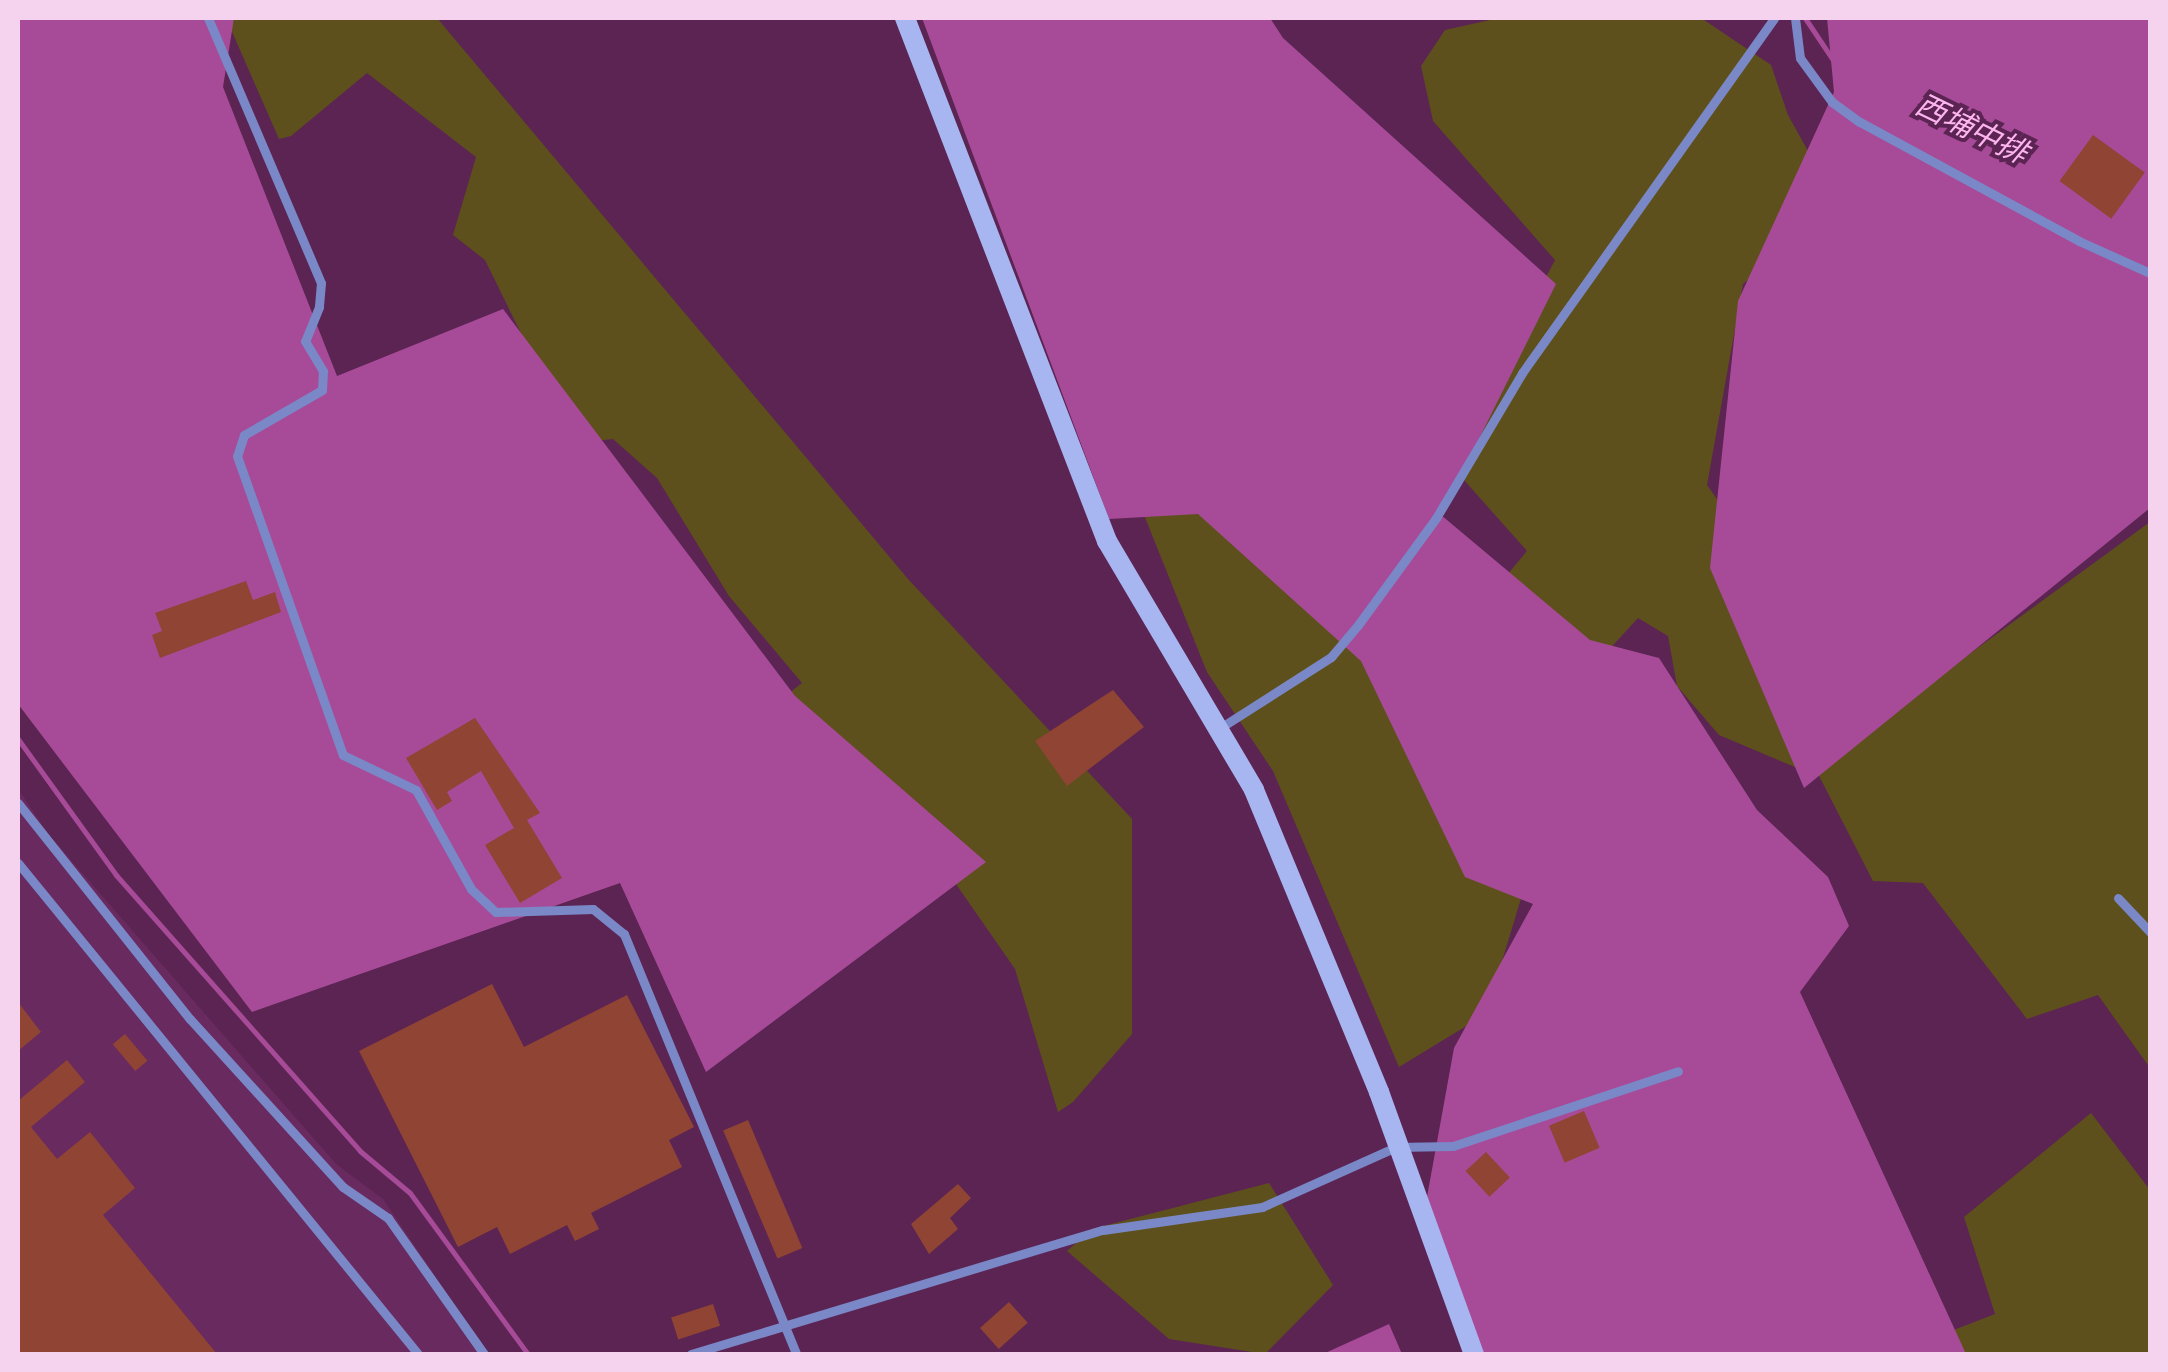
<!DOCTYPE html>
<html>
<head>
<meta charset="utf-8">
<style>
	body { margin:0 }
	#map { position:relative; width:2168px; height:1372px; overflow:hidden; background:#5c2453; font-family:"Alegreya Sans","Noto Sans TC",sans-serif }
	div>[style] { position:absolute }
	.built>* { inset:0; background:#692a5f }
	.green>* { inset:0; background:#5e501c }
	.water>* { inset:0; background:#a74b98 }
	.stream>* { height:5px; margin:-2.5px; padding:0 2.5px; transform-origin:2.5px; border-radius:2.5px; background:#a74b98 }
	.building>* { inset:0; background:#8f4434; transform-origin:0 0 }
	.lane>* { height:9px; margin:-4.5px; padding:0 4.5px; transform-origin:4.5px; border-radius:4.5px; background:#7a88c7 }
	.secondary>* { height:20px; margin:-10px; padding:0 10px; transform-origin:10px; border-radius:10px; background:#a7b5f1 }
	span { translate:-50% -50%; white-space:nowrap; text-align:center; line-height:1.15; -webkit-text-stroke:8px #5c2453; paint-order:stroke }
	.water-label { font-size:30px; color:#fcb5ee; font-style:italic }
	.frame { position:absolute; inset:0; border:20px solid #f5d3ee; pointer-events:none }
</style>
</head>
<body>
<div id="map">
	<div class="built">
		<i style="clip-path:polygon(18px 789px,49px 835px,336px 1164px,383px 1199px,488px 1354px,18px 1354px)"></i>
	</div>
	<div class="green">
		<i style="clip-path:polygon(226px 18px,437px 18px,908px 579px,1132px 819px,1132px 1034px,1073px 1102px,1058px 1112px,1015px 969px,924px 838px,760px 716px,802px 683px,729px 596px,657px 478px,613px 439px,575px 443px,485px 260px,453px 235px,476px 157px,367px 73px,291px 136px,279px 139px)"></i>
		<i style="clip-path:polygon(1499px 18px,1701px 18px,1771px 65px,1788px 115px,1838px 205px,1743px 284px,1707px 485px,1817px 641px,1860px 734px,2150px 522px,2150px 1068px,2098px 995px,2027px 1019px,1923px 883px,1873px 881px,1815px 768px,1809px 773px,1719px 735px,1677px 686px,1668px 636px,1638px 618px,1492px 777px,1526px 882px,1486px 1014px,1399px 1067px,1273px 771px,1207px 672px,1130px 480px,1249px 519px,1437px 659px,1527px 551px,1448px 462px,1555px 260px,1433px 121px,1421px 66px,1445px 30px)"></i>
		<i style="clip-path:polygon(2091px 1113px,2150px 1190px,2150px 1354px,1892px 1354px,1995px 1314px,1964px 1217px)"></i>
		<i style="clip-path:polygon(1269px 1183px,1333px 1285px,1265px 1354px,1169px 1339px,1067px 1251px,1092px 1229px)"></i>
	</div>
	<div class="water">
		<i style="clip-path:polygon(18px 18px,234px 18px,223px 87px,337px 376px,503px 309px,795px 696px,986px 862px,706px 1072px,620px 883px,252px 1012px,18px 704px)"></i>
		<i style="clip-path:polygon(922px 18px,1270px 18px,1283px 38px,1556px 284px,1441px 515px,1590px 640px,1659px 658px,1757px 810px,1828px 877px,1849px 926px,1800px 992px,1966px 1354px,1478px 1354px,1425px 1208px,1454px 1048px,1533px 904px,1465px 877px,1361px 661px,1198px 514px,1109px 519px)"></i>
		<i style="clip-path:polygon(1827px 18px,2150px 18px,2150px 508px,1804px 788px,1710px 568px,1738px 301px,1834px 92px)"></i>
		<i style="clip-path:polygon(1389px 1324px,1402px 1354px,1323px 1354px)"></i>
	</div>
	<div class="stream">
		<i style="left:1805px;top:18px;width:50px;rotate:56.3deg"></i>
		<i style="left:18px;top:739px;width:168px;rotate:54.2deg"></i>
		<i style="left:116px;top:875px;width:368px;rotate:48.5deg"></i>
		<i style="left:360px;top:1151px;width:65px;rotate:40deg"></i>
		<i style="left:410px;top:1193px;width:200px;rotate:53.8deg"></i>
	</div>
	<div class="building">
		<i style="left:2093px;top:135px;width:64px;height:57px;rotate:36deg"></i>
		<i style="clip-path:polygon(246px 581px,253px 600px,275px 592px,281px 612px,160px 658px,152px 635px,162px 631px,155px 613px)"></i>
		<i style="clip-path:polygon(1113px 690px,1144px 727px,1067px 786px,1035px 741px)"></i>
		<i style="clip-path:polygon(475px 718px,540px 813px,527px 820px,562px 878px,520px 903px,485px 845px,514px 828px,481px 771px,447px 792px,452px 801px,437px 810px,406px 758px)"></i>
		<i style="clip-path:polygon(492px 984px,524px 1047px,627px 995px,694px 1127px,669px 1140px,682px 1167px,591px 1213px,599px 1229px,575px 1241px,567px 1225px,510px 1254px,497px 1227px,458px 1247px,359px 1051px)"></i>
		<i style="clip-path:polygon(18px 1002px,41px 1032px,18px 1051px)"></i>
		<i style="left:125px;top:1034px;width:35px;height:16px;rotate:50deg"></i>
		<i style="clip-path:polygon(67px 1060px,85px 1082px,31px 1127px,57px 1159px,90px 1132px,135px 1188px,103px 1215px,217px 1354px,18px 1354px,18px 1101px)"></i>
		<i style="left:1584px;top:1111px;width:40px;height:38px;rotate:67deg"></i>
		<i style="left:748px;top:1120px;width:139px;height:27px;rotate:67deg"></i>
		<i style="left:1486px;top:1152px;width:35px;height:28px;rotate:47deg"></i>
		<i style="clip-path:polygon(958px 1184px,971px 1198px,950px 1218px,958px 1229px,929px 1254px,911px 1224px)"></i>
		<i style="left:1009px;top:1302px;width:28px;height:39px;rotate:48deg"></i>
		<i style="left:713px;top:1304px;width:23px;height:44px;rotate:72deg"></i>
	</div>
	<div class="lane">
		<i style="left:208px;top:18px;width:288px;rotate:66.9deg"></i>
		<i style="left:321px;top:283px;width:24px;rotate:95deg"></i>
		<i style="left:319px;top:307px;width:37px;rotate:112deg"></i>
		<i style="left:305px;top:341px;width:35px;rotate:59deg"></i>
		<i style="left:323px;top:371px;width:19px;rotate:93deg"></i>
		<i style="left:322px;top:390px;width:90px;rotate:150deg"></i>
		<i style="left:244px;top:435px;width:22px;rotate:108deg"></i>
		<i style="left:237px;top:456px;width:317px;rotate:70.5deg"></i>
		<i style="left:343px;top:755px;width:81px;rotate:25.6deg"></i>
		<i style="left:416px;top:790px;width:113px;rotate:60.9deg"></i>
		<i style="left:471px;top:889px;width:34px;rotate:43deg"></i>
		<i style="left:496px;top:912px;width:97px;rotate:-1.8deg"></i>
		<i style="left:593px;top:909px;width:40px;rotate:39deg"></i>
		<i style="left:624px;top:934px;width:454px;rotate:67.7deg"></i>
		<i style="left:1795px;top:18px;width:40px;rotate:82.9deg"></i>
		<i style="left:1800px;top:58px;width:54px;rotate:54deg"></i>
		<i style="left:1832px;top:102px;width:34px;rotate:36deg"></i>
		<i style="left:1860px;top:122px;width:249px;rotate:28.5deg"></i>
		<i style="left:2079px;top:241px;width:78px;rotate:24.3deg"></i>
		<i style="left:1220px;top:728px;width:132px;rotate:-32.6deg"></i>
		<i style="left:1331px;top:657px;width:42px;rotate:-49.8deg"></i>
		<i style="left:1358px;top:625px;width:132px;rotate:-53.9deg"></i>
		<i style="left:1436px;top:518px;width:169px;rotate:-59.3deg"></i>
		<i style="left:1522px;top:373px;width:435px;rotate:-54.6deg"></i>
		<i style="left:18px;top:803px;width:276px;rotate:51.5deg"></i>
		<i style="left:190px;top:1019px;width:227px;rotate:47.7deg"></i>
		<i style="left:343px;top:1187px;width:55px;rotate:34.6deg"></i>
		<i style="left:388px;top:1218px;width:166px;rotate:54.8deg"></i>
		<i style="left:18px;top:863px;width:633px;rotate:50.83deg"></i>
		<i style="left:2118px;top:898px;width:47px;rotate:46.7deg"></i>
		<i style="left:691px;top:1354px;width:430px;rotate:-16.8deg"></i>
		<i style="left:1103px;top:1230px;width:161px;rotate:-8.2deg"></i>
		<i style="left:1262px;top:1207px;width:147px;rotate:-24.1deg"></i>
		<i style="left:1396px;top:1147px;width:57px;rotate:-1deg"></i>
		<i style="left:1453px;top:1146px;width:237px;rotate:-18.4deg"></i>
	</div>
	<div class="secondary">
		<i style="left:905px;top:18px;width:561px;rotate:68.88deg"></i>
		<i style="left:1107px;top:541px;width:289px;rotate:59.4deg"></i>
		<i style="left:1254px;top:790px;width:327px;rotate:67.5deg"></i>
		<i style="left:1379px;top:1092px;width:279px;rotate:70.1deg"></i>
	</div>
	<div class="water-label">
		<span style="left:1971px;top:130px;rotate:26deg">西埔中排</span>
	</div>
	<div class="frame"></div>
</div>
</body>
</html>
